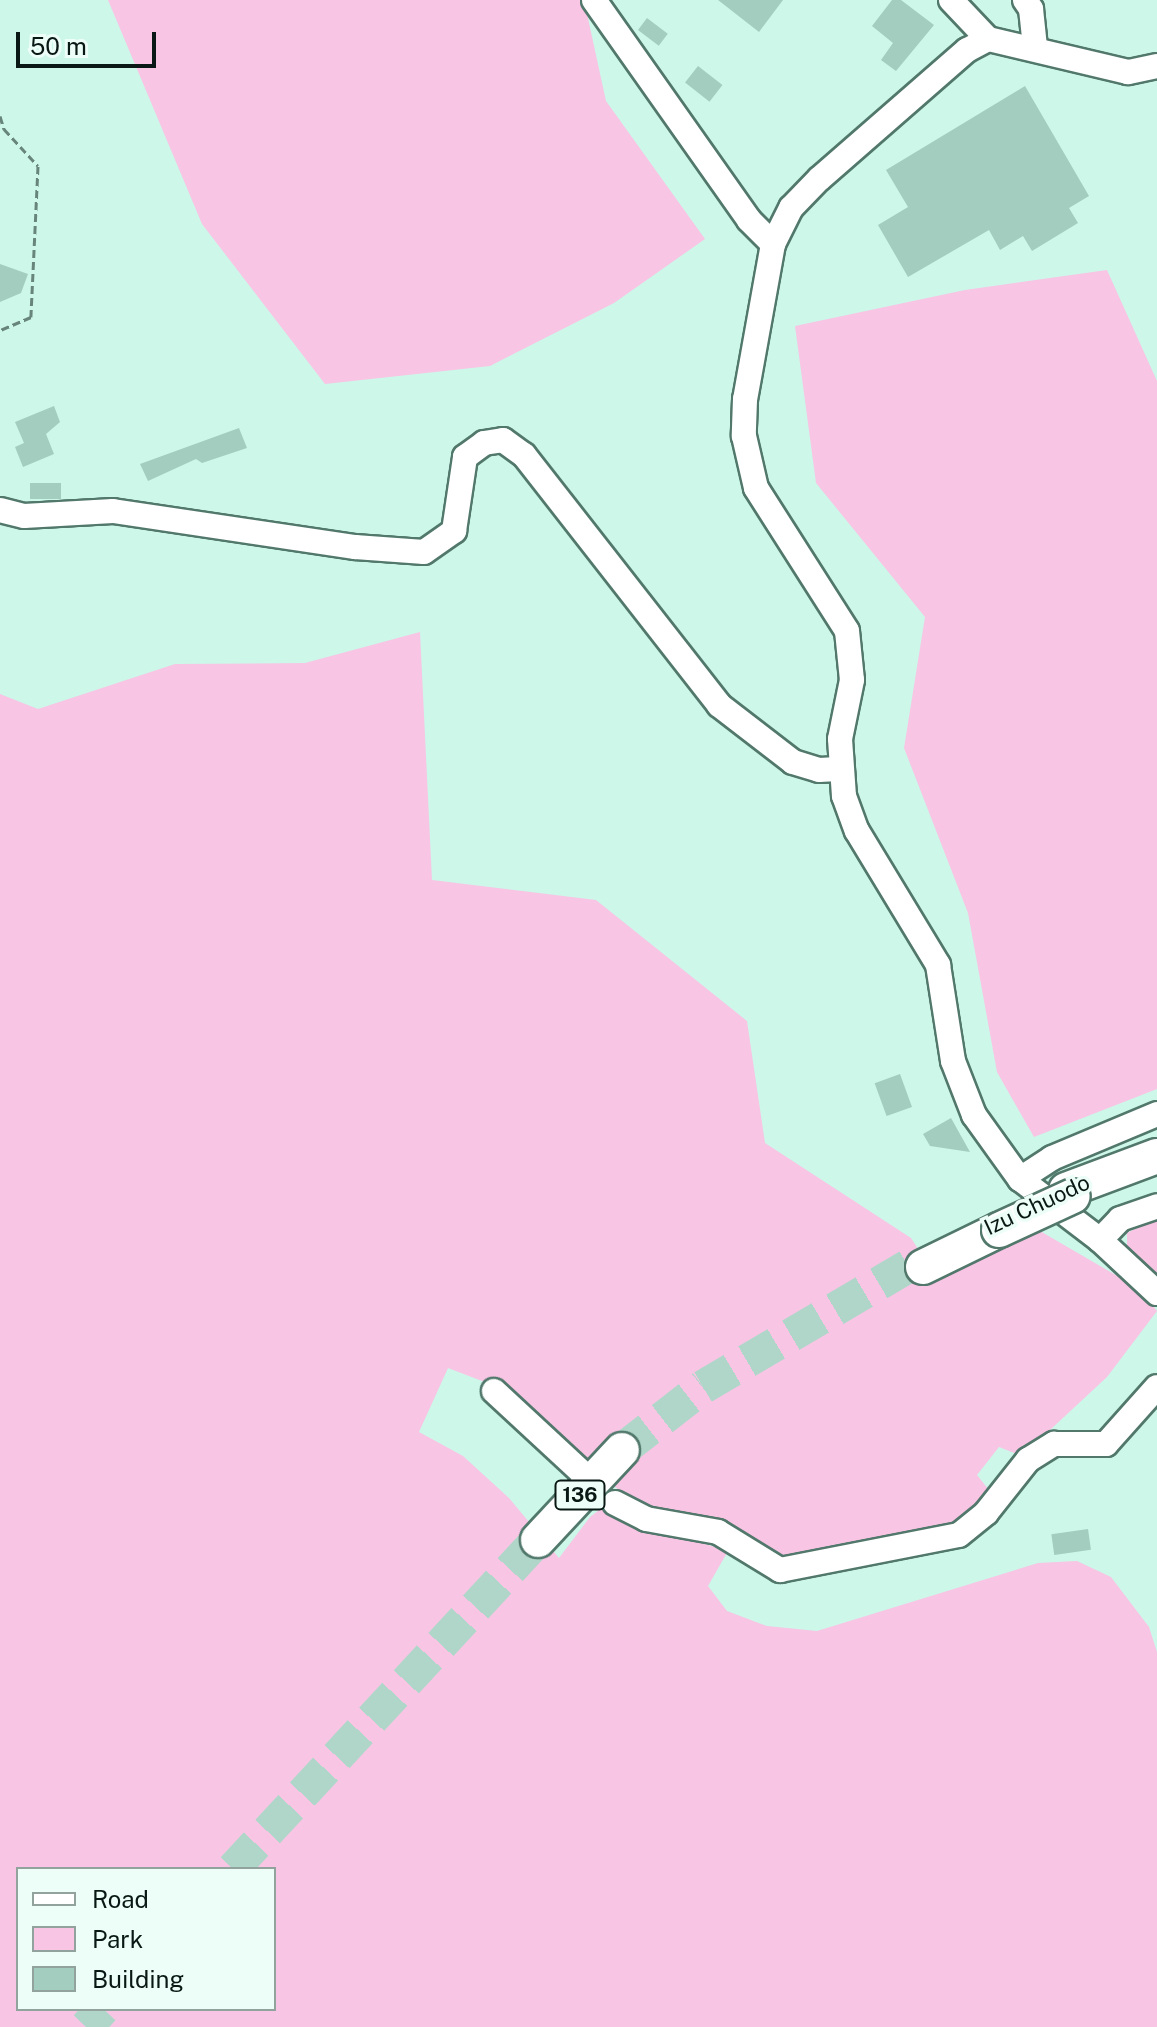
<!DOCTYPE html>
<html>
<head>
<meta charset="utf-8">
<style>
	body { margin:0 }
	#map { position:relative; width:1157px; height:2027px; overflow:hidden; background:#cdf7e9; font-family:"Public Sans",sans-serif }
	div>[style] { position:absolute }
	.green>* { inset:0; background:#f8c5e4 }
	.building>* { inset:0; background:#a3cdbf; transform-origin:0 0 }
	.highway-tunnel>* { height:34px; margin-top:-17px; transform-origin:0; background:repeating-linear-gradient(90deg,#b0d6c9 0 34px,transparent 0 51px) }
	.path>* { height:3px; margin-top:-1.5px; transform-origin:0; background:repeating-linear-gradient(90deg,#68857c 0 8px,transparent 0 12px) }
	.roads { filter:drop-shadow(2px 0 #52786c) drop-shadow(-2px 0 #52786c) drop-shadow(0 2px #52786c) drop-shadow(0 -2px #52786c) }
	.minor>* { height:24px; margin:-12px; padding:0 12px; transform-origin:12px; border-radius:12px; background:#fff }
	.highway>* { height:34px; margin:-17px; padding:0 17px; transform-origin:17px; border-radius:17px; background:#fff }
	.bridges { filter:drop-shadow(2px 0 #52786c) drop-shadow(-2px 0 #52786c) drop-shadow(0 2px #52786c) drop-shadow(0 -2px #52786c) }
	.highway-bridge>* { height:34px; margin:-17px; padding:0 17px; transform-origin:17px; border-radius:17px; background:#fff }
	span { translate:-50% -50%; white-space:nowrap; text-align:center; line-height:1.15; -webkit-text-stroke:7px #edfef8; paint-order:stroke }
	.shield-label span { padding:2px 6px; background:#edfef8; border:2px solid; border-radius:6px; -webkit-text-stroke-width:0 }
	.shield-label { font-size:20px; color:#091814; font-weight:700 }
	.street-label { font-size:22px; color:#091814 }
	.legend { position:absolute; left:16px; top:1867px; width:260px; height:144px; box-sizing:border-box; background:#edfef8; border:2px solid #92a29d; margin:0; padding:10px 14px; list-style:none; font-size:24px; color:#091814 }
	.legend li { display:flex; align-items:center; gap:16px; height:40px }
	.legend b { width:40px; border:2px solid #92a29d }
	.scale { position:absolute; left:16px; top:32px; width:140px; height:36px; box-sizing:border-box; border:4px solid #091814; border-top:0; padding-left:10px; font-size:24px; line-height:28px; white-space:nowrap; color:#091814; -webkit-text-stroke:6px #edfef8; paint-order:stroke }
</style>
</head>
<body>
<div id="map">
	<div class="green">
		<i style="clip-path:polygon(108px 0,584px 0,606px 101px,705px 239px,614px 303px,490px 366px,325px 384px,202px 224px)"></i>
		<i style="clip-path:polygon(1107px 270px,1157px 381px,1157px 1089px,1034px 1137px,997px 1072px,968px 913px,904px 748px,925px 617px,816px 483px,795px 326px,965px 290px)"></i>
		<i style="clip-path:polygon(evenodd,420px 632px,432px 880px,596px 900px,747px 1021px,765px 1143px,911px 1238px,935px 1275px,974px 1263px,1040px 1231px,1138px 1288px,1157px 1311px,1107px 1377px,1022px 1456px,999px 1447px,977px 1475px,989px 1490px,969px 1518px,778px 1565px,718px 1527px,633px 1502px,495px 1386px,448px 1368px,419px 1432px,463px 1456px,509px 1498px,559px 1558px,590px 1517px,603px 1507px,636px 1523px,728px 1551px,708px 1586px,727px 1611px,767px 1626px,817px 1631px,1038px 1563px,1077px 1561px,1111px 1577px,1149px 1627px,1157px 1652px,1157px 2027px,0 2027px,0 694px,38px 709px,175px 664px,305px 663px,420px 632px,18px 1869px,274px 1869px,274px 2009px,18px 2009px,18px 1869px)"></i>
		<i style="clip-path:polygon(1157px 1218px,1157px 1277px,1127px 1246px,1127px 1233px)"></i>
	</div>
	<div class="building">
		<i style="clip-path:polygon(718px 0,783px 0,759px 32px)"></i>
		<i style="clip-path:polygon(892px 0,901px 0,934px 25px,896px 71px,881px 60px,893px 43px,872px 26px)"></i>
		<i style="left:647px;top:18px;width:26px;height:15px;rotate:37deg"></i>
		<i style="left:698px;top:66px;width:31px;height:21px;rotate:38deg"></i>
		<i style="clip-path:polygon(1025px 86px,1089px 196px,1069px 208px,1078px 223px,1032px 251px,1023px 236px,1000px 250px,989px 230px,908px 277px,878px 225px,908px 207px,886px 170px)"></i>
		<i style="clip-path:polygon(0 264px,28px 274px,21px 293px,0 302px)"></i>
		<i style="clip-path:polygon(54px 406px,60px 422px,46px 434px,54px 454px,23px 467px,15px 447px,24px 443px,15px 422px)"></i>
		<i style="clip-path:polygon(239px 428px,247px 448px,202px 463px,196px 459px,148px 481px,140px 464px)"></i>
		<i style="left:61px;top:483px;width:16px;height:31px;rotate:90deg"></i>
		<i style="left:900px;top:1074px;width:35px;height:27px;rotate:70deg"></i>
		<i style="clip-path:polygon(951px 1118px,970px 1152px,930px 1146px,923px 1134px)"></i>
		<i style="left:1088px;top:1529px;width:21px;height:37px;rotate:82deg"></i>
	</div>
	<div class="highway-tunnel">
		<i style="left:622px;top:1450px;width:103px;rotate:-37.9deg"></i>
		<i style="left:703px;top:1387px;width:251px;rotate:-30.5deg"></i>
		<i style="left:233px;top:1869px;width:449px;rotate:-47.2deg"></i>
		<i style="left:86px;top:2027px;width:25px;rotate:-47deg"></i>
	</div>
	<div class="path">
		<i style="left:0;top:116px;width:14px;rotate:73deg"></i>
		<i style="left:4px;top:129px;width:50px;rotate:47.4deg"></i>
		<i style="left:38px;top:166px;width:151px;rotate:92.7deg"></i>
		<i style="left:31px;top:317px;width:34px;rotate:157deg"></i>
	</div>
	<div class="roads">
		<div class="minor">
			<i style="left:594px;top:0;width:269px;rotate:54.8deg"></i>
			<i style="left:749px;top:220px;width:34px;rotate:45deg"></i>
			<i style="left:951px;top:0;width:54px;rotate:46.5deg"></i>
			<i style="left:1025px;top:0;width:11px;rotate:56deg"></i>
			<i style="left:1031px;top:9px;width:38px;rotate:84deg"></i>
			<i style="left:1157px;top:66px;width:30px;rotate:168deg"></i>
			<i style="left:1128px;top:72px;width:144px;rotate:-166.7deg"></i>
			<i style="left:988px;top:39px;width:24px;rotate:152deg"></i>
			<i style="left:967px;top:50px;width:196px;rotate:138.9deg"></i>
			<i style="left:819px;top:179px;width:40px;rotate:134deg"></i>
			<i style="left:791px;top:208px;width:40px;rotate:116.6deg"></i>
			<i style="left:773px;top:244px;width:158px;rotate:100.2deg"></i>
			<i style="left:745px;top:399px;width:37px;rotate:92deg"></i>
			<i style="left:744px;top:436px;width:53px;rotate:77deg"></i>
			<i style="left:756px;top:488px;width:169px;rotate:57.5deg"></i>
			<i style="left:847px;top:631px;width:49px;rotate:84.2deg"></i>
			<i style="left:852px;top:680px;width:60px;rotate:101.5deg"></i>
			<i style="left:840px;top:739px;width:57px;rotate:86deg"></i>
			<i style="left:844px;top:796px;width:37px;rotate:70deg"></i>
			<i style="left:857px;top:831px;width:157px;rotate:58.8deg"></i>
			<i style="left:938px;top:965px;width:97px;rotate:81.1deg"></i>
			<i style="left:953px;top:1061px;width:58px;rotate:68.7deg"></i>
			<i style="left:974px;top:1115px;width:79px;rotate:54.3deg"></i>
			<i style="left:1020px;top:1179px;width:101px;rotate:37.3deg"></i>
			<i style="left:1100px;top:1240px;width:78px;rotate:42.9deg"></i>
			<i style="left:0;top:510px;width:25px;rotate:14deg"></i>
			<i style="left:24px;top:516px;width:89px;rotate:-3.2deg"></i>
			<i style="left:113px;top:511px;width:245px;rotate:8.5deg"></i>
			<i style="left:355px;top:547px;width:69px;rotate:4.1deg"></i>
			<i style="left:424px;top:552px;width:37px;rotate:-35deg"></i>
			<i style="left:454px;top:531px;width:75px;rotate:-81.5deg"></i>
			<i style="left:465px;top:457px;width:24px;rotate:-36deg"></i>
			<i style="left:484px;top:443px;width:19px;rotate:-9deg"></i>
			<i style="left:503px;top:440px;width:26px;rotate:36deg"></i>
			<i style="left:524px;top:455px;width:317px;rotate:52deg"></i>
			<i style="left:719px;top:705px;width:93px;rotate:37.6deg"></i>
			<i style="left:793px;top:762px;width:27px;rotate:17deg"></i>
			<i style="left:819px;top:770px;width:19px;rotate:-3deg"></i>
			<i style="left:1020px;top:1179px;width:38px;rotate:-33deg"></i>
			<i style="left:1052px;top:1158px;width:114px;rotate:-22.7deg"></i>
			<i style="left:1100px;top:1240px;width:29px;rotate:-46deg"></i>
			<i style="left:1120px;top:1219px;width:39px;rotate:-19deg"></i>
			<i style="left:494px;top:1391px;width:127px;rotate:42.8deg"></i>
			<i style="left:615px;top:1503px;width:35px;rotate:27deg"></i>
			<i style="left:646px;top:1519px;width:73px;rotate:10.2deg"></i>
			<i style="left:718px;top:1532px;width:73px;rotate:31.5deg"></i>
			<i style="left:780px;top:1570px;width:182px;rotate:-11.1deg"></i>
			<i style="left:959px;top:1535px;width:35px;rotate:-39deg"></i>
			<i style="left:986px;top:1513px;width:68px;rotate:-51.6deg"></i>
			<i style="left:1028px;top:1460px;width:31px;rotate:-32deg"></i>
			<i style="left:1054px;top:1444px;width:52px"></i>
			<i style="left:1106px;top:1444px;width:76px;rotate:-48.2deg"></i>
		</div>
		<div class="highway">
			<i style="left:1066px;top:1190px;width:97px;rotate:-20.5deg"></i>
			<i style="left:923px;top:1267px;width:85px;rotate:-26deg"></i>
			<i style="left:538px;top:1540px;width:123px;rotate:-47deg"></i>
		</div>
	</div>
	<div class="bridges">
		<div class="highway-bridge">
			<i style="left:999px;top:1230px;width:81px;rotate:-24.7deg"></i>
		</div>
	</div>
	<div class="shield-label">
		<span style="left:580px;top:1495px">136</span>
	</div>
	<div class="street-label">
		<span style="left:1037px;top:1205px;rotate:-25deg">Izu Chuodo</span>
	</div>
	<ul class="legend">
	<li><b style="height:10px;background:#fff"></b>Road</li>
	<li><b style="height:22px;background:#f8c5e4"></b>Park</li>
	<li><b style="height:22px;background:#a3cdbf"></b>Building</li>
	</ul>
	<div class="scale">50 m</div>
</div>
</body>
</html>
